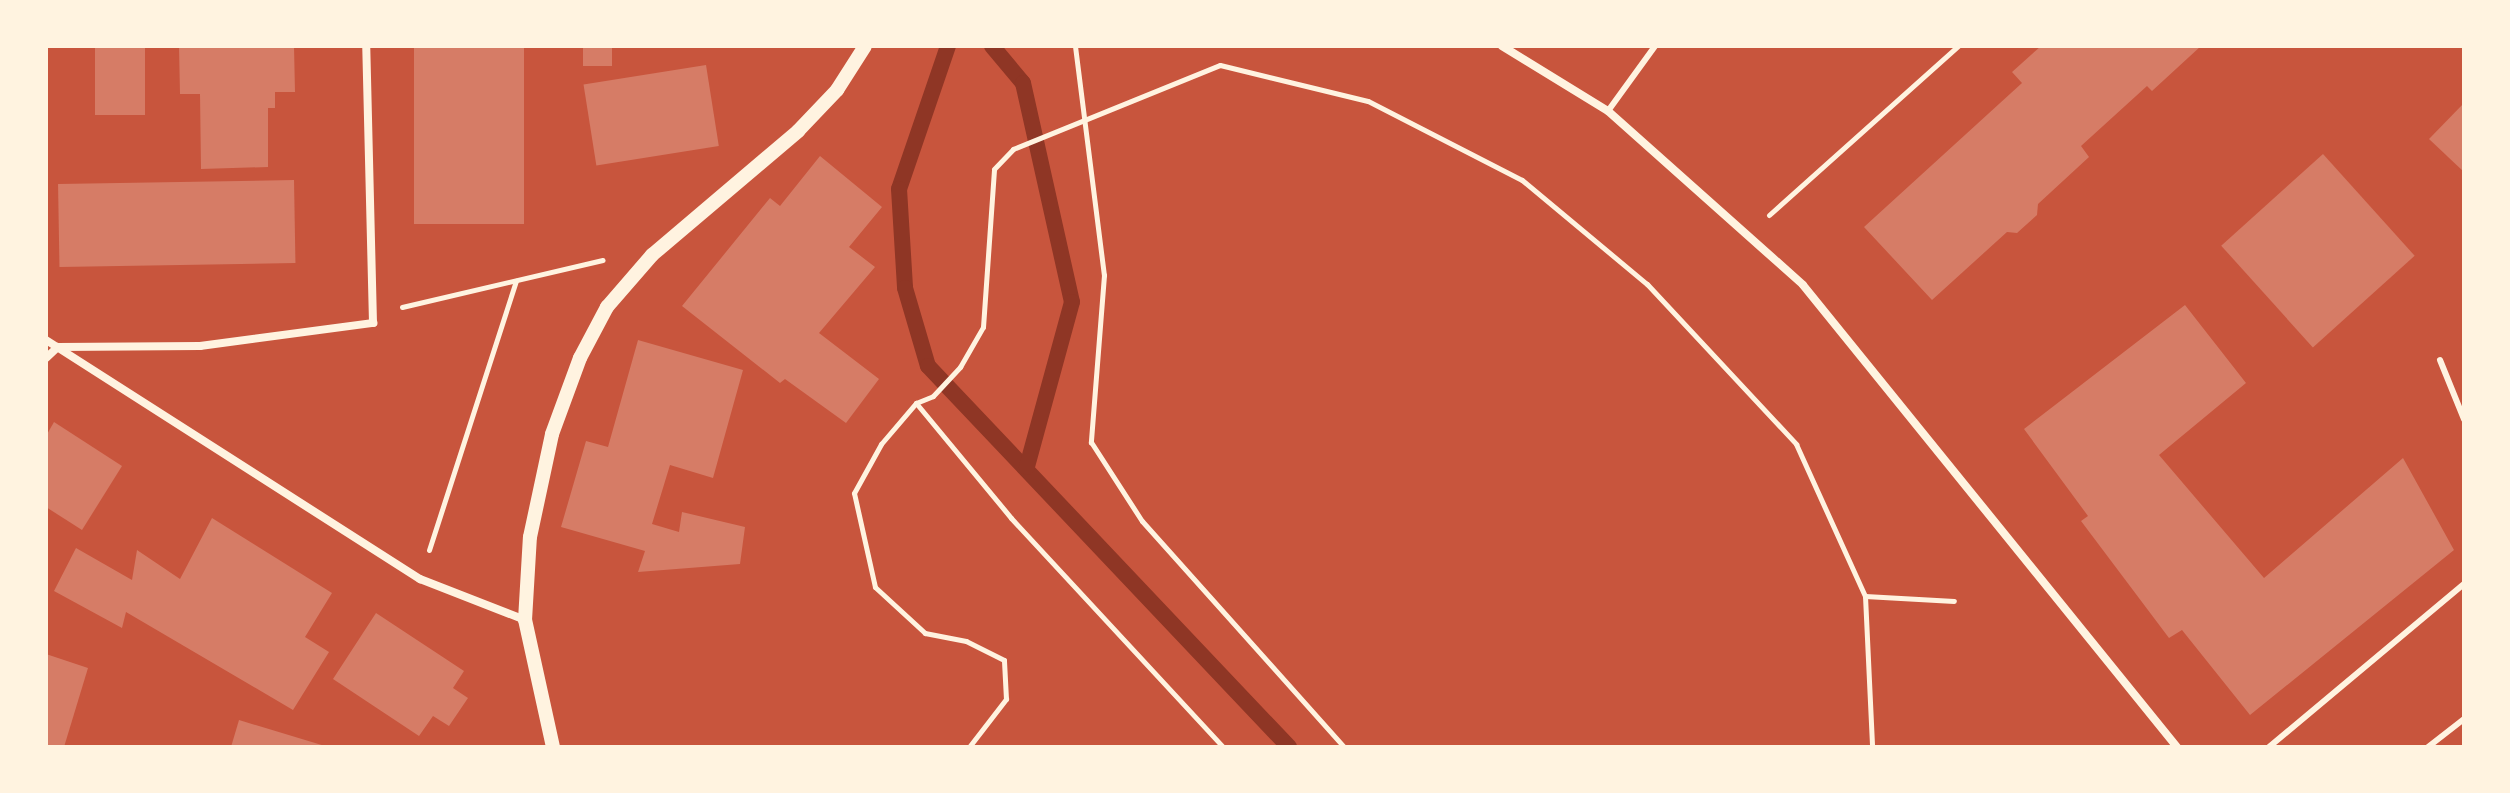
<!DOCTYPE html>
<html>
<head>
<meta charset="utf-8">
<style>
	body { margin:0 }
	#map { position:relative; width:2510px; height:793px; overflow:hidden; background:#c8553d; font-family:"Varela Round",sans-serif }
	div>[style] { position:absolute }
	.stream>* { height:16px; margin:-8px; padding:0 8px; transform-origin:8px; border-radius:8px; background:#8f3625 }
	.building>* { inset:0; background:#d67c66; transform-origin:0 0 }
	.path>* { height:5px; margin:-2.5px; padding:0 2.5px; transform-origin:2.5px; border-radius:2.5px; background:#fff3e0 }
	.service>* { height:6px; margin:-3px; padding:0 3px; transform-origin:3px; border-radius:3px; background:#fff3e0 }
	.minor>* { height:8px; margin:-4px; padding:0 4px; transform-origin:4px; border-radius:4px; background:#fff3e0 }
	.tertiary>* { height:14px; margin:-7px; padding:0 7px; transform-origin:7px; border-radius:7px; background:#fff3e0 }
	span { translate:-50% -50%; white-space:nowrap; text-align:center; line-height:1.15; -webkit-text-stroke:8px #fff3e0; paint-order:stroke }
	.frame { position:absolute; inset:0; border:48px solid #fff3e0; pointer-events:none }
</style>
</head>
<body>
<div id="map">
	<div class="stream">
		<i style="left:948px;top:46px;width:151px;rotate:108.9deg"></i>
		<i style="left:899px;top:189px;width:99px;rotate:86.5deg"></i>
		<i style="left:905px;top:288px;width:81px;rotate:73.6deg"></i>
		<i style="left:928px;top:366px;width:525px;rotate:46.54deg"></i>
		<i style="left:992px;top:46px;width:48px;rotate:50deg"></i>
		<i style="left:1023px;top:83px;width:224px;rotate:77.4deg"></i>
		<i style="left:1072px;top:302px;width:171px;rotate:105.3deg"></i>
	</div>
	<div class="building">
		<i style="left:95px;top:46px;width:50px;height:69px"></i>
		<i style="clip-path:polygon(179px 46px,294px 46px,295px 92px,275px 92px,275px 108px,268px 108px,268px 167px,201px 169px,200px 94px,180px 94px)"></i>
		<i style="left:414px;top:46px;width:110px;height:178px"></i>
		<i style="left:583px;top:46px;width:29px;height:20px"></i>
		<i style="clip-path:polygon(2041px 46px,2201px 46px,2152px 91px,2147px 86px,2081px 146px,2089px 157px,2038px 204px,2037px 215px,2017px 233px,2007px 232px,1932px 300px,1864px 227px,2022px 83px,2012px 72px)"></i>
		<i style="left:706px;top:65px;width:82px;height:124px;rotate:81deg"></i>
		<i style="clip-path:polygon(2464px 103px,2464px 172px,2429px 139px)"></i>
		<i style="left:2323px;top:154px;width:137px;height:137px;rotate:48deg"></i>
		<i style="clip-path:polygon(820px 156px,882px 207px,849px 247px,875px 267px,819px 333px,879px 379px,846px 423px,785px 379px,780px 383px,682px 306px,770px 198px,780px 206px)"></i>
		<i style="left:294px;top:180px;width:83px;height:236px;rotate:89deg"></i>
		<i style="clip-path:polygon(2185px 305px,2246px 383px,2159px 455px,2264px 578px,2403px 458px,2454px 550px,2250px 715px,2182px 630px,2169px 638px,2081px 521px,2088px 516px,2024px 429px)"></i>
		<i style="clip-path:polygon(638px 340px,743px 370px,713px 478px,670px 465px,652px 524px,679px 532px,682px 512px,745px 527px,740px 564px,638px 572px,645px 551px,561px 527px,586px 441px,608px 447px)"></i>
		<i style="clip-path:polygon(54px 422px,122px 466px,82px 530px,46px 507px,46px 436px)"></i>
		<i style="clip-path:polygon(212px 518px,332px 593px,305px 637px,329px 652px,293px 710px,126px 612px,122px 628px,54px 591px,76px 548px,132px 580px,137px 550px,180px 579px)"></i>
		<i style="clip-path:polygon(376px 613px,464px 671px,453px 688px,468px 698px,449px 726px,433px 716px,419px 736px,333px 679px)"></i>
		<i style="clip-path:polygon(46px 654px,88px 668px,64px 747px,46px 747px)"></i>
		<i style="clip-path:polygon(239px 720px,325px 746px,325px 747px,231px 747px)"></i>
	</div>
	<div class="path">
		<i style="left:1075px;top:46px;width:231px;rotate:82.8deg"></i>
		<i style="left:1104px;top:275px;width:168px;rotate:94.5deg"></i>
		<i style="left:1091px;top:442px;width:94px;rotate:57.2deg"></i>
		<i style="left:1142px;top:521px;width:303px;rotate:48.2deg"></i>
		<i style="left:1769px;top:215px;width:254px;rotate:-41.8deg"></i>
		<i style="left:402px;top:307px;width:206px;rotate:-13.2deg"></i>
		<i style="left:916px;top:403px;width:149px;rotate:50.4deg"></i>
		<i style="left:1011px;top:518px;width:312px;rotate:47.2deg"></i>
		<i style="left:429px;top:550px;width:283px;rotate:-72.1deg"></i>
		<i style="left:1865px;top:596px;width:89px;rotate:3.2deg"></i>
		<i style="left:969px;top:747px;width:61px;rotate:-52.4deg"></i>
		<i style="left:1006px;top:699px;width:39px;rotate:-93deg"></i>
		<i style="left:1004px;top:660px;width:42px;rotate:-153.4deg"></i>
		<i style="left:966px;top:641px;width:42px;rotate:-169deg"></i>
		<i style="left:925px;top:633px;width:68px;rotate:-137.4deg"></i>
		<i style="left:875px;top:587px;width:96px;rotate:-102.6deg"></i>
		<i style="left:854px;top:493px;width:56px;rotate:-61.1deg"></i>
		<i style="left:881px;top:444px;width:54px;rotate:-49.5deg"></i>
		<i style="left:916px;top:403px;width:18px;rotate:-22deg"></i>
		<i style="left:933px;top:396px;width:40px;rotate:-47deg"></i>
		<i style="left:960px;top:367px;width:46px;rotate:-60.1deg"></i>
		<i style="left:983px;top:327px;width:158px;rotate:-86deg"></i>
		<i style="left:994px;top:169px;width:28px;rotate:-46deg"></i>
		<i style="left:1013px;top:149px;width:223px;rotate:-22.1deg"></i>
		<i style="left:1220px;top:65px;width:152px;rotate:13.7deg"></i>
		<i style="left:1368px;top:101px;width:173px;rotate:27.2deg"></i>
		<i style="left:1522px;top:180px;width:163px;rotate:39.8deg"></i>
		<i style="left:1647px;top:284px;width:219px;rotate:47deg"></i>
		<i style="left:1796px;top:444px;width:167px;rotate:65.6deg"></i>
		<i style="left:1865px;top:596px;width:151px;rotate:87.3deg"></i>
	</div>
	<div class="service">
		<i style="left:1608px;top:111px;width:80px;rotate:-54.1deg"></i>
		<i style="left:2440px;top:360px;width:64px;rotate:67.9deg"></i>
		<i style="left:2269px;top:747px;width:254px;rotate:-39.9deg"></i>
		<i style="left:2428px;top:747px;width:46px;rotate:-37.9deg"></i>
	</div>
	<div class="minor">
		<i style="left:1502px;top:46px;width:124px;rotate:31.5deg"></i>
		<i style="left:1608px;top:111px;width:261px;rotate:41.7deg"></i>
		<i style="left:1803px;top:285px;width:594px;rotate:51.01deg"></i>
		<i style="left:46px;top:340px;width:444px;rotate:32.6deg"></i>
		<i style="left:420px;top:579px;width:113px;rotate:21.3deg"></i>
		<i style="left:46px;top:358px;width:16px;rotate:-43deg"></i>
		<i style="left:58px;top:347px;width:142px;rotate:-0.4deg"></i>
		<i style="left:200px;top:346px;width:175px;rotate:-7.6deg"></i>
		<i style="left:373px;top:323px;width:277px;rotate:-91.4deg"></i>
	</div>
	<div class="tertiary">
		<i style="left:553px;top:747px;width:130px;rotate:-102.4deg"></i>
		<i style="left:525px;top:620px;width:83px;rotate:-86.6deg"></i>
		<i style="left:530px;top:537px;width:105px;rotate:-77.9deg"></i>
		<i style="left:552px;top:434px;width:81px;rotate:-69.8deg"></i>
		<i style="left:580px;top:358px;width:58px;rotate:-62.1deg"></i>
		<i style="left:607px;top:307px;width:69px;rotate:-49.1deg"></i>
		<i style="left:652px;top:255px;width:192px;rotate:-40.3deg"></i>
		<i style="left:798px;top:131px;width:57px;rotate:-46.4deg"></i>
		<i style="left:837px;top:90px;width:52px;rotate:-57.5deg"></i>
	</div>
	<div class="frame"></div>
</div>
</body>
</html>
